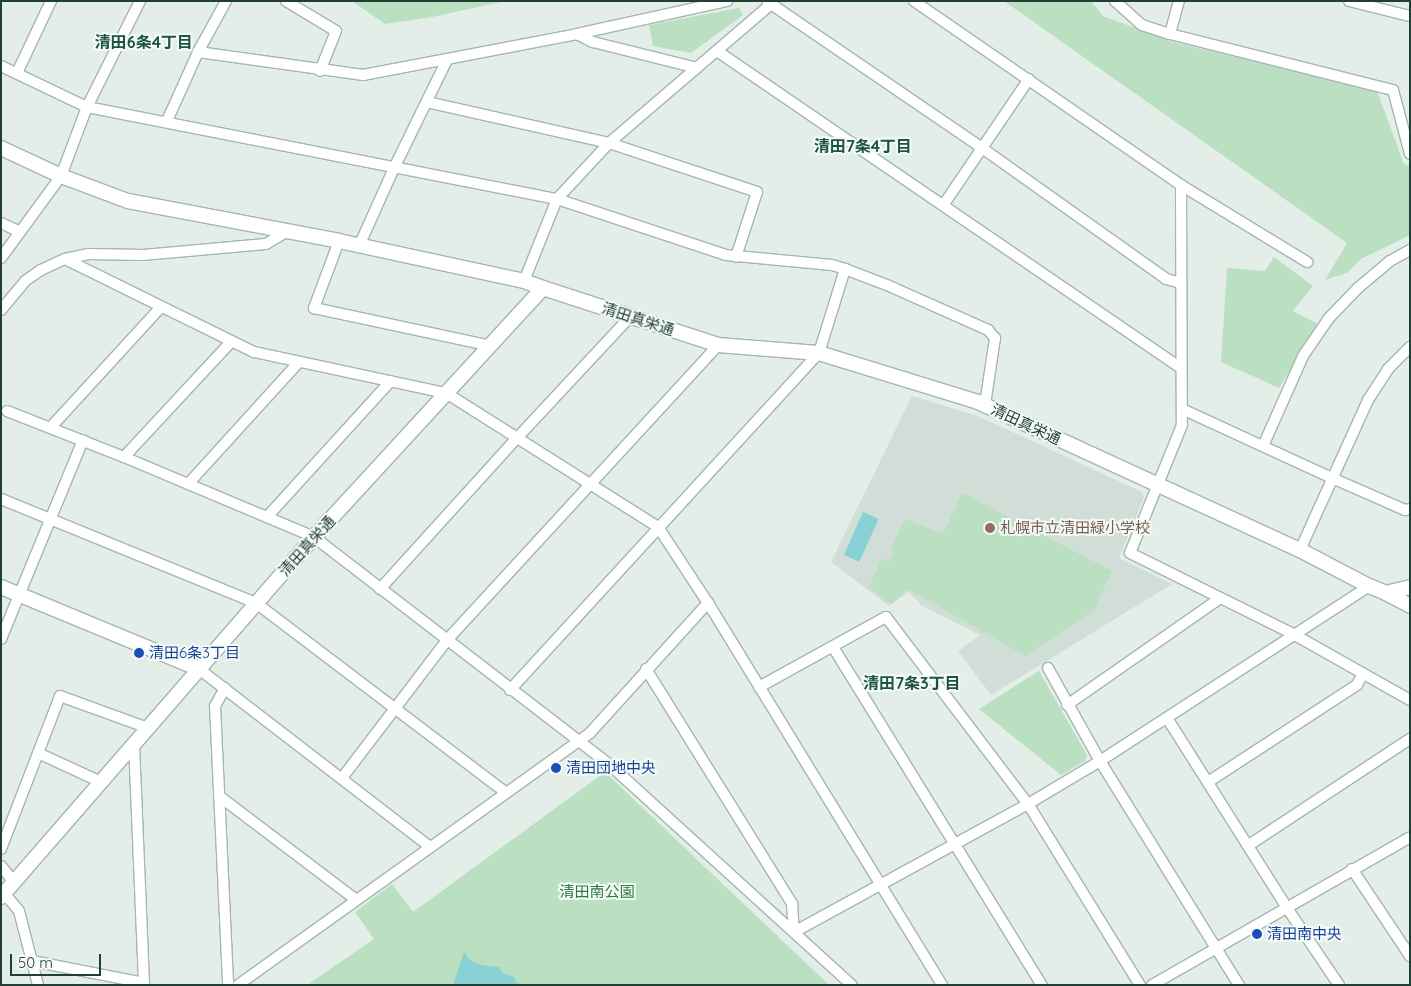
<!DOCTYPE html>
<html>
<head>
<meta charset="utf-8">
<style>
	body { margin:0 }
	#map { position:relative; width:1411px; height:986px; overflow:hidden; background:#e3eee8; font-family:Quicksand,"Noto Sans JP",sans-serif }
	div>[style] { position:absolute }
	.built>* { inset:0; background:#d1ded7 }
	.green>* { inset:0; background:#bbe0c1 }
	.water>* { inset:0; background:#88d2d6; transform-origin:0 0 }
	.roads { filter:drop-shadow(1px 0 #a5b6af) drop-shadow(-1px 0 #a5b6af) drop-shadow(0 1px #a5b6af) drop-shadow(0 -1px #a5b6af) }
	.street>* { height:10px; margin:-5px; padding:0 5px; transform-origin:5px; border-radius:5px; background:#fff }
	.secondary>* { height:14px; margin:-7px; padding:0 7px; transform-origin:7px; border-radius:7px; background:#fff }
	.dots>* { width:14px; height:14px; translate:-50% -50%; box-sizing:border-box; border:2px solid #f4faf6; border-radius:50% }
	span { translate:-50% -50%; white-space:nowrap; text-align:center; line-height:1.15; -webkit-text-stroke:4px #f4faf6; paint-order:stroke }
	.street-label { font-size:15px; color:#214035 }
	.education-label { font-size:15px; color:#785e54 }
	.left { translate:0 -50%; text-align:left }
	.transit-label { font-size:15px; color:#164399 }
	.park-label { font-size:15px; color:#297a40 }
	.neighbourhood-label { font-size:16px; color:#1c5440; font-weight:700 }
	.frame { position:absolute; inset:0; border:2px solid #214035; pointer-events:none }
	.scale { position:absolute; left:10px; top:954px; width:91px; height:22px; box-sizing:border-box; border:2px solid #214035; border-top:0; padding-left:6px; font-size:15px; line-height:18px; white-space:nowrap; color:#214035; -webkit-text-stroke:4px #f4faf6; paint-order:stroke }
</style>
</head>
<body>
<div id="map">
	<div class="built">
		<i style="clip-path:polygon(912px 396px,978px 416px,1142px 492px,1144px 497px,1119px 558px,1172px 584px,991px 695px,958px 651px,980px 635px,922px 606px,909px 592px,889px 606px,831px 562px)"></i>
	</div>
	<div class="green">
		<i style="clip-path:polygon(352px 1px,506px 1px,432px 17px,385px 24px)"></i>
		<i style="clip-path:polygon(1004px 1px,1091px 1px,1103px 16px,1173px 42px,1377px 91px,1404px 164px,1410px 166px,1410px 235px,1361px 259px,1347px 273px,1325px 280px,1347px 243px)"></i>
		<i style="clip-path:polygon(739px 8px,743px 15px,691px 53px,653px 46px,649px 25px)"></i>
		<i style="clip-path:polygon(1274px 257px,1313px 286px,1293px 311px,1318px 324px,1279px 388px,1221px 362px,1227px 268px,1265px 271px)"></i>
		<i style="clip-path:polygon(962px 493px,1112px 571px,1094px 610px,1025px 656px,908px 589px,891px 604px,869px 587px,882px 558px,890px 562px,895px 551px,891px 549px,905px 519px,943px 534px)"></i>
		<i style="clip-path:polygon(1039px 671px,1087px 755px,1085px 761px,1061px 775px,979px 709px)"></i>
		<i style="clip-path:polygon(605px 772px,829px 985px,307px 985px,374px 939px,355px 912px,392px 884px,413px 912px)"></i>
	</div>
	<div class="water">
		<i style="left:863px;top:512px;width:17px;height:47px;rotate:24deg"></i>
		<i style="clip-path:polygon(464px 952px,470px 960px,482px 965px,499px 967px,501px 972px,514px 977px,516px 982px,523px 985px,453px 985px)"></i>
	</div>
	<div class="roads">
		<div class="street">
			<i style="left:286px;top:1px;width:58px;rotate:31deg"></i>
			<i style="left:336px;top:31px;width:43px;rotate:111.8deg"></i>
			<i style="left:914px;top:1px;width:324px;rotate:34.6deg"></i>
			<i style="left:1181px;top:185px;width:240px;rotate:89.8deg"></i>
			<i style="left:1182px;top:425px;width:138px;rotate:112.1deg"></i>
			<i style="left:1130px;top:553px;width:184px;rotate:26.4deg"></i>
			<i style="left:1295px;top:635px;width:132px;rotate:29.5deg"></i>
			<i style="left:1115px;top:1px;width:36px;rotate:42deg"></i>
			<i style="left:1142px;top:25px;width:29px;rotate:18deg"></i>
			<i style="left:1170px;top:34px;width:230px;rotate:14.1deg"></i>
			<i style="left:1393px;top:90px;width:66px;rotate:75.1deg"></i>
			<i style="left:1349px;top:1px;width:63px;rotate:13.8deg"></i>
			<i style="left:771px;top:4px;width:255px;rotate:34.3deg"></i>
			<i style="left:982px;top:148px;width:226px;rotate:35.4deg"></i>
			<i style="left:1166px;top:279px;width:16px;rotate:15deg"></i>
			<i style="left:577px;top:34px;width:18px;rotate:27deg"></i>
			<i style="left:593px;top:42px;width:107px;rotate:14deg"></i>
			<i style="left:1170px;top:34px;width:34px;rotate:-75deg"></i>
			<i style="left:717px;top:51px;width:562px;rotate:34.34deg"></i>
			<i style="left:198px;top:52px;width:167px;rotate:7.9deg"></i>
			<i style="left:363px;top:75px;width:218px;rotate:-10.8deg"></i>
			<i style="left:577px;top:34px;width:154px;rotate:-12.4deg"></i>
			<i style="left:1px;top:66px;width:95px;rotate:25.5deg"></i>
			<i style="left:87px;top:107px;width:479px;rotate:11.1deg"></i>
			<i style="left:557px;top:199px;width:178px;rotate:18.3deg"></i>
			<i style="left:726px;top:255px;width:106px;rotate:5.4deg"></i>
			<i style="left:832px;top:265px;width:14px;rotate:17deg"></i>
			<i style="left:845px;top:269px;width:45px;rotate:20.9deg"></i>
			<i style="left:887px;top:285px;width:111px;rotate:24deg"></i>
			<i style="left:988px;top:330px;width:11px;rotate:49deg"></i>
			<i style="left:995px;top:338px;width:68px;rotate:98.5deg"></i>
			<i style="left:17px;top:73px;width:80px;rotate:-64.7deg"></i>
			<i style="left:427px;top:102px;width:187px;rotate:12.7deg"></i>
			<i style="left:609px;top:143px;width:156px;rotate:18.3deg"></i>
			<i style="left:757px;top:192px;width:68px;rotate:107.9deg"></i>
			<i style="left:167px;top:121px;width:76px;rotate:-65.8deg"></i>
			<i style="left:198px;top:52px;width:58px;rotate:-61.2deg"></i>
			<i style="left:1181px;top:185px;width:148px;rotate:31.4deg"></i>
			<i style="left:944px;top:204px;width:151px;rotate:-55.8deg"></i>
			<i style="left:1px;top:223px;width:21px;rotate:25deg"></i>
			<i style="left:339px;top:241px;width:72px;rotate:110.5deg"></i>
			<i style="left:314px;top:308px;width:181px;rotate:12.1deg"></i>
			<i style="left:359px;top:246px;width:88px;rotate:-65.8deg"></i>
			<i style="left:395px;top:166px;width:118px;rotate:-63.9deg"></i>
			<i style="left:1px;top:258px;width:102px;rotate:-53.8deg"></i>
			<i style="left:61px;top:176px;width:74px;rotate:-69.4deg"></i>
			<i style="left:87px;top:107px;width:119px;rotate:-63.4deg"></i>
			<i style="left:65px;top:259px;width:211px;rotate:26.2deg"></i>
			<i style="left:254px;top:352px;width:196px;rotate:12.1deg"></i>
			<i style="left:446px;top:393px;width:251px;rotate:32.3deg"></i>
			<i style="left:658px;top:527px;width:91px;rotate:56.7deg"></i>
			<i style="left:708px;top:603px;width:448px;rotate:58.5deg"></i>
			<i style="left:524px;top:281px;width:88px;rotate:-68.1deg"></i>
			<i style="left:557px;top:199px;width:76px;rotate:-47.1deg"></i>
			<i style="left:609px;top:143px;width:213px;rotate:-40.6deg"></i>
			<i style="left:771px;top:4px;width:5px;rotate:-143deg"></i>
			<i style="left:1px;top:310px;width:38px;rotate:-50deg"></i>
			<i style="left:25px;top:281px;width:19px;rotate:-35deg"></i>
			<i style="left:41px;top:270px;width:26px;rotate:-25deg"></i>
			<i style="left:65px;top:259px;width:24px;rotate:-12deg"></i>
			<i style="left:88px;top:254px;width:55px;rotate:1deg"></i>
			<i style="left:143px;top:255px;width:123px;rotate:-5.1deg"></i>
			<i style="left:266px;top:244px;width:26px;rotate:-31deg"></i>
			<i style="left:1182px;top:409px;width:165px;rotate:24.7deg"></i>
			<i style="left:1332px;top:478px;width:80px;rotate:23.7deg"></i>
			<i style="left:1405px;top:510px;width:5px;rotate:-11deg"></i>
			<i style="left:7px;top:411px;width:126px;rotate:21.5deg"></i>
			<i style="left:124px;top:457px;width:206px;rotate:22.8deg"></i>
			<i style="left:314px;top:537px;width:374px;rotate:37.6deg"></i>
			<i style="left:610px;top:765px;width:327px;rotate:42.3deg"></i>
			<i style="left:51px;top:427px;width:163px;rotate:-47.5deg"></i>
			<i style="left:1263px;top:446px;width:98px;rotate:-66deg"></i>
			<i style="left:1303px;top:356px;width:46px;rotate:-55.6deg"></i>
			<i style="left:1329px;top:318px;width:42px;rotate:-46deg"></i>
			<i style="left:1358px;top:288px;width:42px;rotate:-40.2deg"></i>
			<i style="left:1390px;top:261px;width:23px;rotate:-29deg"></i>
			<i style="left:124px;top:457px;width:157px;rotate:-47.1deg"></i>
			<i style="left:188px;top:484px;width:165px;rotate:-47.7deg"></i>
			<i style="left:1px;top:499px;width:275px;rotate:22.2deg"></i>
			<i style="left:256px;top:603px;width:313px;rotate:37.2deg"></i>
			<i style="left:267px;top:517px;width:183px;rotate:-47.7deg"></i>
			<i style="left:1300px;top:550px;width:165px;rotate:-65.6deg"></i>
			<i style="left:1368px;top:400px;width:37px;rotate:-57deg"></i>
			<i style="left:1388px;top:369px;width:31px;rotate:-45deg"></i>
			<i style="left:380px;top:589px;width:205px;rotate:-47.8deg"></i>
			<i style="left:518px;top:437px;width:164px;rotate:-47deg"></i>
			<i style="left:1px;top:639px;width:215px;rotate:-67.6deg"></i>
			<i style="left:833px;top:647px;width:397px;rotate:58.3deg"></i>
			<i style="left:1048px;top:668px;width:107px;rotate:60.8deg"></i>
			<i style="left:1100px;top:761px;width:264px;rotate:58.2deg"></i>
			<i style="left:199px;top:669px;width:292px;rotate:37.6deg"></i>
			<i style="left:646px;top:669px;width:277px;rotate:58.1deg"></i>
			<i style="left:792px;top:904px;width:28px;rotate:86deg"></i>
			<i style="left:794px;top:932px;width:267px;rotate:-28.7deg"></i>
			<i style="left:1028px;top:804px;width:84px;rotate:-30.8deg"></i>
			<i style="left:1100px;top:761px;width:321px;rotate:-33deg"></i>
			<i style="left:759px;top:687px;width:145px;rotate:-28.9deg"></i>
			<i style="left:886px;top:617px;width:235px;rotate:52.8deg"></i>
			<i style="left:1028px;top:804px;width:213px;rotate:58.3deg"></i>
			<i style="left:225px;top:688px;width:21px;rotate:119deg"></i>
			<i style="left:215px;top:706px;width:279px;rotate:87.3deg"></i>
			<i style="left:510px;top:690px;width:457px;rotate:-47.5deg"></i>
			<i style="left:819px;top:353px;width:88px;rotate:-72.8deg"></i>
			<i style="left:1067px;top:705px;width:185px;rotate:-34.9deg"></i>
			<i style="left:1167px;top:718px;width:225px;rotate:57.7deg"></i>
			<i style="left:1287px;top:908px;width:93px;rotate:56deg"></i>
			<i style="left:134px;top:744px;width:241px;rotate:87.6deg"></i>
			<i style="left:38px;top:753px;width:69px;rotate:24.7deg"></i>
			<i style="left:342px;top:778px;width:173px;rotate:-52.7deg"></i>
			<i style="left:447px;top:640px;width:401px;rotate:-47.4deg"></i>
			<i style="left:1208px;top:782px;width:178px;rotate:-33.1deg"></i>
			<i style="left:1357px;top:685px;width:13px;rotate:-63deg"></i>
			<i style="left:219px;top:796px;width:171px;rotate:37.1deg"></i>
			<i style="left:1249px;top:845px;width:193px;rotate:-33.4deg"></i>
			<i style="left:1px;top:849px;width:164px;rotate:-68.9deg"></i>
			<i style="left:60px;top:696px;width:94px;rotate:20deg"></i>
			<i style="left:1px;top:866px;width:21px;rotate:51deg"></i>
			<i style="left:1352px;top:869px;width:105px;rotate:56.3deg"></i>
			<i style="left:4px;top:893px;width:23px;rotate:50deg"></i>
			<i style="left:19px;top:911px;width:76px;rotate:75.6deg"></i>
			<i style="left:32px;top:961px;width:114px;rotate:11.1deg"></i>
			<i style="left:238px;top:985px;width:433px;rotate:-35.6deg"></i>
			<i style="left:590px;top:733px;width:176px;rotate:-47.8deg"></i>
			<i style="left:1152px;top:985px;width:297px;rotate:-29.8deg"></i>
		</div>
		<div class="secondary">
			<i style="left:1px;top:148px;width:66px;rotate:25deg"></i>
			<i style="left:61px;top:176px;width:72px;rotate:20.5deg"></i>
			<i style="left:128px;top:201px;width:215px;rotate:10.7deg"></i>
			<i style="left:339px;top:241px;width:189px;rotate:12.2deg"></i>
			<i style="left:524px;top:281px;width:20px;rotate:20deg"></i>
			<i style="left:1px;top:587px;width:214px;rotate:22.5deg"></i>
			<i style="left:1386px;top:593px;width:27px;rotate:28deg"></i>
			<i style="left:1px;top:897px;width:477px;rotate:-49deg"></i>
			<i style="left:314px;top:537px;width:338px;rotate:-47.4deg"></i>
			<i style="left:543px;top:288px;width:184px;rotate:18deg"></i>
			<i style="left:718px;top:345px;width:101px;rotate:4.5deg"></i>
			<i style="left:819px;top:353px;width:166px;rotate:17.1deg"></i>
			<i style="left:978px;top:402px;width:354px;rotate:24.7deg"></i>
			<i style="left:1300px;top:550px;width:78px;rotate:27.6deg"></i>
			<i style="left:1369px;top:586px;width:18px;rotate:22deg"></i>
			<i style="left:1386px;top:593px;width:25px;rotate:-14deg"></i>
		</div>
	</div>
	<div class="dots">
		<i style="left:990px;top:528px;background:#8d6e63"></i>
		<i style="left:139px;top:653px;background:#1a4fb4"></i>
		<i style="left:556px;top:768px;background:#1a4fb4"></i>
		<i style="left:1257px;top:934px;background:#1a4fb4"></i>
	</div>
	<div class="street-label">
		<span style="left:638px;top:319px;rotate:18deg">清田真栄通</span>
		<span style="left:1026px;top:424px;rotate:25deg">清田真栄通</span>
		<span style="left:307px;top:546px;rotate:-48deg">清田真栄通</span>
	</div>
	<div class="education-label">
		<span class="left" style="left:1000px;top:528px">札幌市立清田緑小学校</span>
	</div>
	<div class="transit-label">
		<span class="left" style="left:149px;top:653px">清田6条3丁目</span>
		<span class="left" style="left:566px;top:768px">清田団地中央</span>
		<span class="left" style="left:1267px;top:934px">清田南中央</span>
	</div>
	<div class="park-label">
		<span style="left:597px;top:892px">清田南公園</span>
	</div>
	<div class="neighbourhood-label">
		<span style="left:144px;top:42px">清田6条4丁目</span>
		<span style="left:863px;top:146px">清田7条4丁目</span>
		<span style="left:912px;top:683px">清田7条3丁目</span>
	</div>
	<div class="frame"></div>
	<div class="scale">50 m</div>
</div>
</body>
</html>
